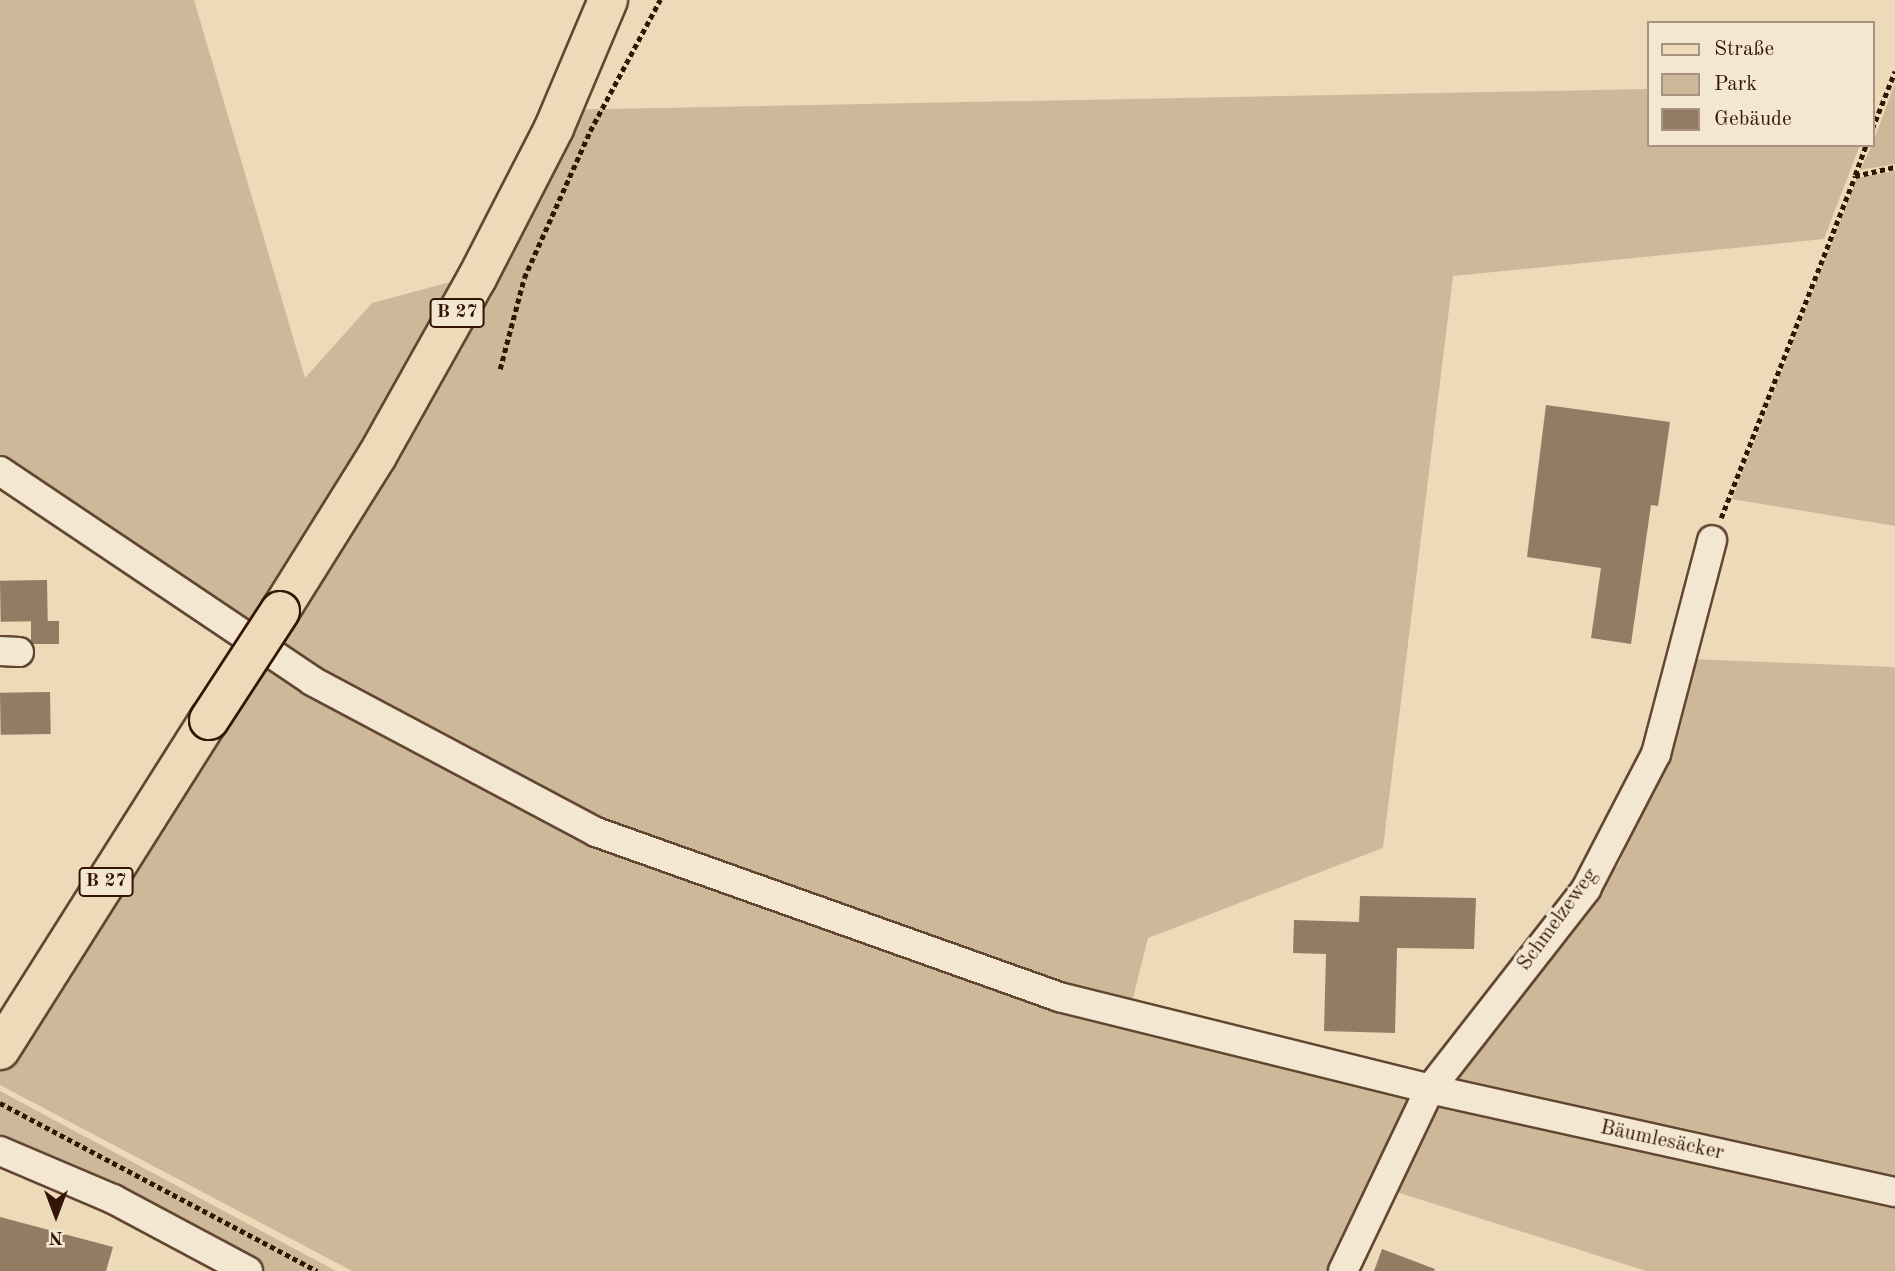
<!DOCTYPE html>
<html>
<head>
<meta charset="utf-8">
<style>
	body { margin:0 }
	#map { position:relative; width:1895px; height:1271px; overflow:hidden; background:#ecdab9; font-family:"Old Standard TT",serif }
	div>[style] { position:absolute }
	.green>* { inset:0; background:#cdb89a }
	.building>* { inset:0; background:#947b63; transform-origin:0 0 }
	.path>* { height:4.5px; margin-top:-2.25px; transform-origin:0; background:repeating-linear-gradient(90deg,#341405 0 5px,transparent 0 8.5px) }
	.roads { filter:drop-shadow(2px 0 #624632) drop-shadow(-2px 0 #624632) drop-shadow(0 2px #624632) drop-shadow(0 -2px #624632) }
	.street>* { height:28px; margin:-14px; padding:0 14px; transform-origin:14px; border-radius:14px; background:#f3e7d2 }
	.primary>* { height:38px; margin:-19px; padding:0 19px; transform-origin:19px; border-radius:19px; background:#ecdab9 }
	.bridges { filter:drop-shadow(2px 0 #341405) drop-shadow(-2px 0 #341405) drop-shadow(0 2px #341405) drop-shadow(0 -2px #341405) }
	.primary-bridge>* { height:38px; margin:-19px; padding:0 19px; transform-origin:19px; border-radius:19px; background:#ecdab9 }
	span { translate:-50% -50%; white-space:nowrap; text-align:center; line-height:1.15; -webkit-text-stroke:7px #f3e7d2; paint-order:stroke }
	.shield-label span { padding:2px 5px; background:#f3e7d2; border:2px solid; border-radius:5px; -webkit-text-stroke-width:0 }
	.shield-label { font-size:19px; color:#341405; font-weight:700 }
	.street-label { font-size:21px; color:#341405 }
	.legend { position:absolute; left:1647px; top:21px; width:228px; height:126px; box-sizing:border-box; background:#f3e7d2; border:2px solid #a79380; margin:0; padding:9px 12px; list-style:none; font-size:21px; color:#341405 }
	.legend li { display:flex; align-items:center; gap:14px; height:35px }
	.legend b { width:35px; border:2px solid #a79380 }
	.north { position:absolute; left:21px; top:1180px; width:70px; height:70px; -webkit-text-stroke:5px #f3e7d2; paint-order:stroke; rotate:180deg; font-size:19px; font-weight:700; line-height:28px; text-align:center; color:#341405 }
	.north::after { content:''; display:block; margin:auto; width:24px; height:32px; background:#341405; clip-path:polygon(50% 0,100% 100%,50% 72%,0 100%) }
</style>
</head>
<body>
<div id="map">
	<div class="green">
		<i style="clip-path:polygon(0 0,194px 0,305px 378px,372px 303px,469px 277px,248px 635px,0 464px)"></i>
		<i style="clip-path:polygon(1895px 83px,1895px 164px,1860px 170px,1872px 145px)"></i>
		<i style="clip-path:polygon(1648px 89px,1648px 145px,1860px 145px,1824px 239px,1453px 276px,1383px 848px,1148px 938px,1130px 1010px,598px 829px,255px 639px,555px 110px)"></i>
		<i style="clip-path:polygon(1895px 171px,1895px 526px,1732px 499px,1857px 178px)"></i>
		<i style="clip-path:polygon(250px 643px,593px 834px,1058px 999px,1426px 1091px,1340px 1271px,352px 1271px,0 1085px,0 1049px)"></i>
		<i style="clip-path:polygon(1688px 659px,1895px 667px,1895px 1185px,1439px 1087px,1619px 864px,1661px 759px)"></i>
		<i style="clip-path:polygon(0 1091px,336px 1271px,262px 1271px,0 1141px)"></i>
		<i style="clip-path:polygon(1432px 1093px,1895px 1197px,1895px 1271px,1646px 1271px,1387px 1189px)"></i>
	</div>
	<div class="building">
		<i style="clip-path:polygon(1546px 405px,1670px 422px,1658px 506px,1651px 505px,1631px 644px,1591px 638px,1601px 568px,1527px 557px)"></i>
		<i style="left:47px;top:580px;width:41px;height:47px;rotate:89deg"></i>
		<i style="left:31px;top:621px;width:28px;height:23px"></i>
		<i style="left:50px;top:692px;width:42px;height:50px;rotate:89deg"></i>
		<i style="clip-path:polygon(1360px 896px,1476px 898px,1474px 949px,1397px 948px,1395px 1033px,1324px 1031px,1326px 954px,1293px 953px,1294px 920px,1359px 922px)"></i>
		<i style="clip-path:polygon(0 1217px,113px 1247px,106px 1271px,0 1271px)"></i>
		<i style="clip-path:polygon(1382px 1249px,1435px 1269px,1434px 1271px,1374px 1271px)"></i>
	</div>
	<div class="path">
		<i style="left:1872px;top:129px;width:62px;rotate:-68.4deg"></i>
		<i style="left:1855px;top:175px;width:32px;rotate:-70deg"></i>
		<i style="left:500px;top:369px;width:94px;rotate:-75.2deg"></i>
		<i style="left:524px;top:278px;width:161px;rotate:-65.8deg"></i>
		<i style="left:590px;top:131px;width:149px;rotate:-61.9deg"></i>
		<i style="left:1721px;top:518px;width:367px;rotate:-68.6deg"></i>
		<i style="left:1855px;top:176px;width:41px;rotate:-12.7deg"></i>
		<i style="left:0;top:1103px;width:359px;rotate:27.9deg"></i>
	</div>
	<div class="roads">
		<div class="street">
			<i style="left:0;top:471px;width:376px;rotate:33.9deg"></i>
			<i style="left:312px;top:681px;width:322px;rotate:28deg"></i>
			<i style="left:596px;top:832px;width:492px;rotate:19.6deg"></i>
			<i style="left:1059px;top:997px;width:382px;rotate:13.9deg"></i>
			<i style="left:1430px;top:1089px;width:476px;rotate:12.5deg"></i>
			<i style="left:0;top:651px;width:19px;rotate:3deg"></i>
			<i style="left:0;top:1151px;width:123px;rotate:23deg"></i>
			<i style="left:113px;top:1199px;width:153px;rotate:28.1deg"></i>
			<i style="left:1343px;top:1271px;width:202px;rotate:-64.5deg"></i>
			<i style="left:1430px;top:1089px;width:254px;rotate:-52deg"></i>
			<i style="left:1586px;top:889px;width:152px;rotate:-62.6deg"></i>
			<i style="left:1656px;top:754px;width:221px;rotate:-75.3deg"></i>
		</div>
		<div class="primary">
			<i style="left:280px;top:611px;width:183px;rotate:-58deg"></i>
			<i style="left:377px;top:456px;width:204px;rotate:-60.7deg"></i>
			<i style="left:477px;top:278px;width:169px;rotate:-62.8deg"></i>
			<i style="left:554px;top:128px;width:139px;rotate:-67.1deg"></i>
			<i style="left:0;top:1050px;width:391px;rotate:-57.7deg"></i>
		</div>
	</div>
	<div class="bridges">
		<div class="primary-bridge">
			<i style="left:209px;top:720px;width:130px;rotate:-56.9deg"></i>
		</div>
	</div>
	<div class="shield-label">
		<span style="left:457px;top:313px">B 27</span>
		<span style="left:106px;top:882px">B 27</span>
	</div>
	<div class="street-label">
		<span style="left:1558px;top:920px;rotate:-54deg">Schmelzeweg</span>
		<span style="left:1662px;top:1141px;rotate:12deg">Bäumlesäcker</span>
	</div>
	<ul class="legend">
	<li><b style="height:9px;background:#ecdab9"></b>Straße</li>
	<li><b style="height:19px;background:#cdb89a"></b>Park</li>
	<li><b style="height:19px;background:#947b63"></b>Gebäude</li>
	</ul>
	<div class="north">N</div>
</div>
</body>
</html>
